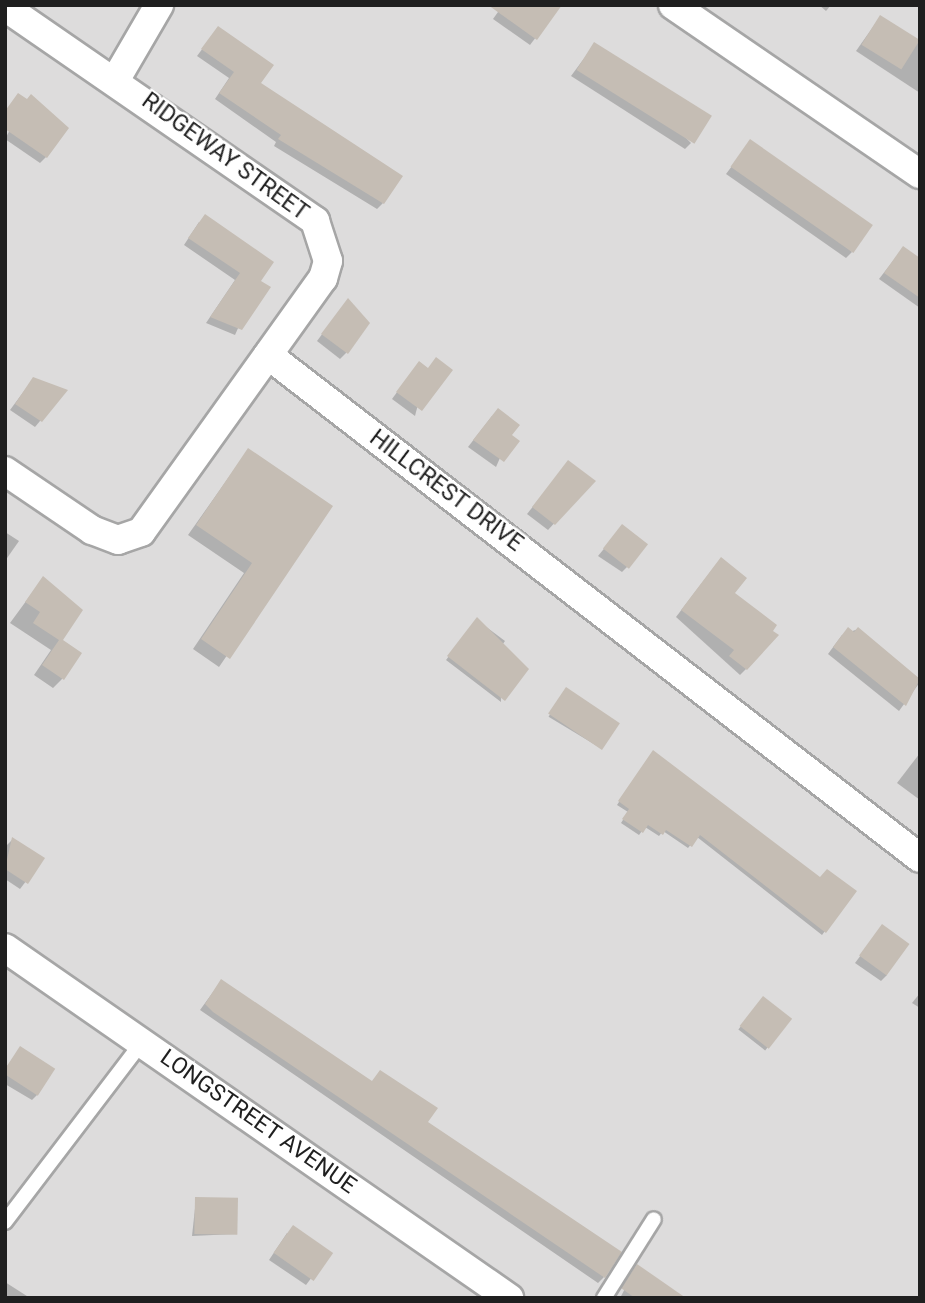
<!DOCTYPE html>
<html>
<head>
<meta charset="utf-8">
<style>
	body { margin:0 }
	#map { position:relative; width:925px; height:1303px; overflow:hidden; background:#f0eee5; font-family:Roboto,sans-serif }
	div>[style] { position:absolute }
	.residential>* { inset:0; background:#dddcdc; transform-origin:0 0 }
	.shadow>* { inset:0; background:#0003; transform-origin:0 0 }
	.building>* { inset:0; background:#c5bdb4; transform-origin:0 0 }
	.roads { filter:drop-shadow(2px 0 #a6a6a6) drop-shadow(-2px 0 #a6a6a6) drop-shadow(0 2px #a6a6a6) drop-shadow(0 -2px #a6a6a6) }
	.service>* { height:14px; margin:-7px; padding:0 7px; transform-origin:7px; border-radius:7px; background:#fff }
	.minor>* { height:28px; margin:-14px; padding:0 14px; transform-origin:14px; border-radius:14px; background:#fff }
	span { translate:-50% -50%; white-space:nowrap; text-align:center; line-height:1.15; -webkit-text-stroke:5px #fff; paint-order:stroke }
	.street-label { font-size:23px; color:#1f1f1f }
	.frame { position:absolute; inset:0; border:7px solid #1f1f1f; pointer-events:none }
</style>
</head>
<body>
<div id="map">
	<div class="residential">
		<i style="left:5px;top:5px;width:915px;height:1293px"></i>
	</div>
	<div class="shadow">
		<i style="clip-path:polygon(503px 5px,555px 12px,530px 45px,493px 19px)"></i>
		<i style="clip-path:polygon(819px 5px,831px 5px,826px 11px)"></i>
		<i style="clip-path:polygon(880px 17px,920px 42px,920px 93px,856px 51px)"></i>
		<i style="clip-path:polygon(218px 28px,259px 84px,383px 203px,377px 209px,274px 146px,276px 142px,215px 99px,229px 78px,197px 56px)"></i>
		<i style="clip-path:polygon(594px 45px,691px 143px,685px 149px,571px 76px)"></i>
		<i style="clip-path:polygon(25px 102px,46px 157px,40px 163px,5px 139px)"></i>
		<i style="clip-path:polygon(750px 142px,852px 252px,846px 258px,726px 174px)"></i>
		<i style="clip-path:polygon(199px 222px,259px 281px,235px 335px,206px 323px,235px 280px,184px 245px)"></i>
		<i style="clip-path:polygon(903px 248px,920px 260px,920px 308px,879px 279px)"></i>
		<i style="clip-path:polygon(343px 306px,346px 353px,340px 359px,317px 341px)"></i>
		<i style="clip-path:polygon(414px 369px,427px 369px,415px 416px,392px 399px)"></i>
		<i style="clip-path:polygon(33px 379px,66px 390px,35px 427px,10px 410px)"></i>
		<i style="clip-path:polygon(492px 416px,510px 435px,496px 467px,468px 447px)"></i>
		<i style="clip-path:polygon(248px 450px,330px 506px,219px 667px,193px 649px,244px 573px,188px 535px)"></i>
		<i style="clip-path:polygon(563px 469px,593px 481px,548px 530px,527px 514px)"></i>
		<i style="clip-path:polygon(5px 532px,19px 541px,5px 561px)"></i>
		<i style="clip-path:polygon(617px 533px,628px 566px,622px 572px,598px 556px)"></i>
		<i style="clip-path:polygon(715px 566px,733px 594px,746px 669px,740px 675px,676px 617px)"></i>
		<i style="clip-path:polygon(43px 578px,60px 640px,62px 679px,53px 688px,34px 675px,51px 650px,10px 623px)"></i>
		<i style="clip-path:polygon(477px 620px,505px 641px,500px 648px,501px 702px,446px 660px)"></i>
		<i style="clip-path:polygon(858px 629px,920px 682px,899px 711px,828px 654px,842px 635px)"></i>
		<i style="left:564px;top:691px;width:62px;height:30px;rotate:31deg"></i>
		<i style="clip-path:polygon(920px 753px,920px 800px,897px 783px)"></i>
		<i style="clip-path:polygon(651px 754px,820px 879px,855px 891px,822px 935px,697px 837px,688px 848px,663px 831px,659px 836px,645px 827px,639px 835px,621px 823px,628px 812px,617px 805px)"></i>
		<i style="clip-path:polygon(13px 839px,43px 859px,20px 889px,5px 879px,5px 847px)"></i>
		<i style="clip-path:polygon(882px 927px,887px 975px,881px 981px,855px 963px)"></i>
		<i style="clip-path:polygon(221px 981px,371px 1083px,380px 1072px,426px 1123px,604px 1277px,598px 1283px,200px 1010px)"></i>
		<i style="clip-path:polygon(920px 993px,920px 1008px,912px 1003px)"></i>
		<i style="left:763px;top:998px;width:34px;height:40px;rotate:38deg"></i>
		<i style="clip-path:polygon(20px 1049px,38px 1094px,32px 1100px,5px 1084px,5px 1069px)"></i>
		<i style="clip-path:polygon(196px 1199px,235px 1234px,192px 1236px)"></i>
		<i style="clip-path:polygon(287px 1233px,330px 1253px,306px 1285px,269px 1260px)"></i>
		<i style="clip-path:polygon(637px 1266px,684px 1298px,620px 1298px)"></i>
		<i style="clip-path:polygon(5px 1282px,30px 1298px,5px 1298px)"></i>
	</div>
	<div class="building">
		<i style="clip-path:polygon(488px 5px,562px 5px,537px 40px)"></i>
		<i style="left:880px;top:15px;width:47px;height:35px;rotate:32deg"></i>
		<i style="clip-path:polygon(218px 26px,274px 65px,261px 83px,403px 176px,384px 204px,278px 139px,281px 135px,219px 93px,234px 72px,201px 49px)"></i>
		<i style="left:594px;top:42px;width:139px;height:33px;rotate:32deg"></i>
		<i style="clip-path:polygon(18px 93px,27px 99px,31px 94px,69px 128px,47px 158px,5px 129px,5px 111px)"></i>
		<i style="left:750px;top:139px;width:150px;height:34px;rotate:35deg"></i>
		<i style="clip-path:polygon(205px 214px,274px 262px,261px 281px,271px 287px,242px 330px,210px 317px,240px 273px,188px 238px)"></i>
		<i style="clip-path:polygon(903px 246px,920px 258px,920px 298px,884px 273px)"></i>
		<i style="clip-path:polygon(348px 298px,370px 323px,348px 354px,321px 334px)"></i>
		<i style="clip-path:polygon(436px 357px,453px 370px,422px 411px,396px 392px,419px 361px,428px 368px)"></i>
		<i style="clip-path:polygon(33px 377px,68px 390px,42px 422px,15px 404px)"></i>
		<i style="clip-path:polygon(498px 408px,520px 425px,512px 435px,520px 441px,504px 462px,473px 440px)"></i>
		<i style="clip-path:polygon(248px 448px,333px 506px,230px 659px,201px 639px,252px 563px,196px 525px)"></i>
		<i style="clip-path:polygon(568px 460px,596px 481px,555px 525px,532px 507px)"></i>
		<i style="left:622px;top:524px;width:33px;height:31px;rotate:38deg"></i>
		<i style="clip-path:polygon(721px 557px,747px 578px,735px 593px,777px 625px,773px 631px,779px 635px,747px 670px,729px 656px,734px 650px,681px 610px)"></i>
		<i style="clip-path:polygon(43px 576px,83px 610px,63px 640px,82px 653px,64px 680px,42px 665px,59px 640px,33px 623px,40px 612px,25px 602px)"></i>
		<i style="clip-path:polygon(477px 617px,529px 669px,505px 701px,447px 656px)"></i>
		<i style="clip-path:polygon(848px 627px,854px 632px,858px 627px,920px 679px,906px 706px,833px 647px)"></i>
		<i style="left:566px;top:687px;width:65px;height:32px;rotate:34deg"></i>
		<i style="clip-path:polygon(653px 750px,820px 877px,827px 869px,857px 891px,826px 933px,700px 835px,692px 847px,666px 830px,663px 835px,648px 825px,643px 833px,622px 819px,629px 809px,618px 801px)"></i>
		<i style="clip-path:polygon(12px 837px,45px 858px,28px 884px,5px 869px)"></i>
		<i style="left:882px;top:924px;width:34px;height:39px;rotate:36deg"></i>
		<i style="clip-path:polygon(221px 979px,372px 1081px,380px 1070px,438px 1108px,428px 1122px,622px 1252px,605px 1278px,213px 1012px,205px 1004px)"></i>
		<i style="left:763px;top:996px;width:37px;height:38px;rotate:38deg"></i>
		<i style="left:20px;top:1046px;width:42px;height:32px;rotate:33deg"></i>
		<i style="left:195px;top:1197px;width:43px;height:37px;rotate:1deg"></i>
		<i style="left:293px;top:1225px;width:49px;height:34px;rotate:35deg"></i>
		<i style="clip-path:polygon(637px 1264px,686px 1298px,635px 1298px,621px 1288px)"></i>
	</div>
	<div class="roads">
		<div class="service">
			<i style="left:5px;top:1222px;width:226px;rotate:-52.7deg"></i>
			<i style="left:604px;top:1298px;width:93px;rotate:-57.7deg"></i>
		</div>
		<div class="minor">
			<i style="left:673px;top:5px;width:299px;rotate:34.4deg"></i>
			<i style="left:5px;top:7px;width:377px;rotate:34.6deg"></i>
			<i style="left:315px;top:221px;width:42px;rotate:72deg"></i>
			<i style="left:328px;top:261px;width:18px;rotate:106deg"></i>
			<i style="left:323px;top:278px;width:312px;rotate:125.6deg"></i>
			<i style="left:141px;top:532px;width:24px;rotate:161deg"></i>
			<i style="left:118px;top:540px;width:28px;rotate:-159deg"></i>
			<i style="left:92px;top:530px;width:105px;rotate:-145.9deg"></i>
			<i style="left:116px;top:79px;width:86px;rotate:-59.8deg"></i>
			<i style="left:268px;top:355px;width:823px;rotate:37.65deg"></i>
			<i style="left:5px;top:948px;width:614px;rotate:34.78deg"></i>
		</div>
	</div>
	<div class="street-label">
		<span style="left:225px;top:157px;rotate:36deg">RIDGEWAY STREET</span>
		<span style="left:446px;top:491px;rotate:37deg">HILLCREST DRIVE</span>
		<span style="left:258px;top:1122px;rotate:35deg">LONGSTREET AVENUE</span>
	</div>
	<div class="frame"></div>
</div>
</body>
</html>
